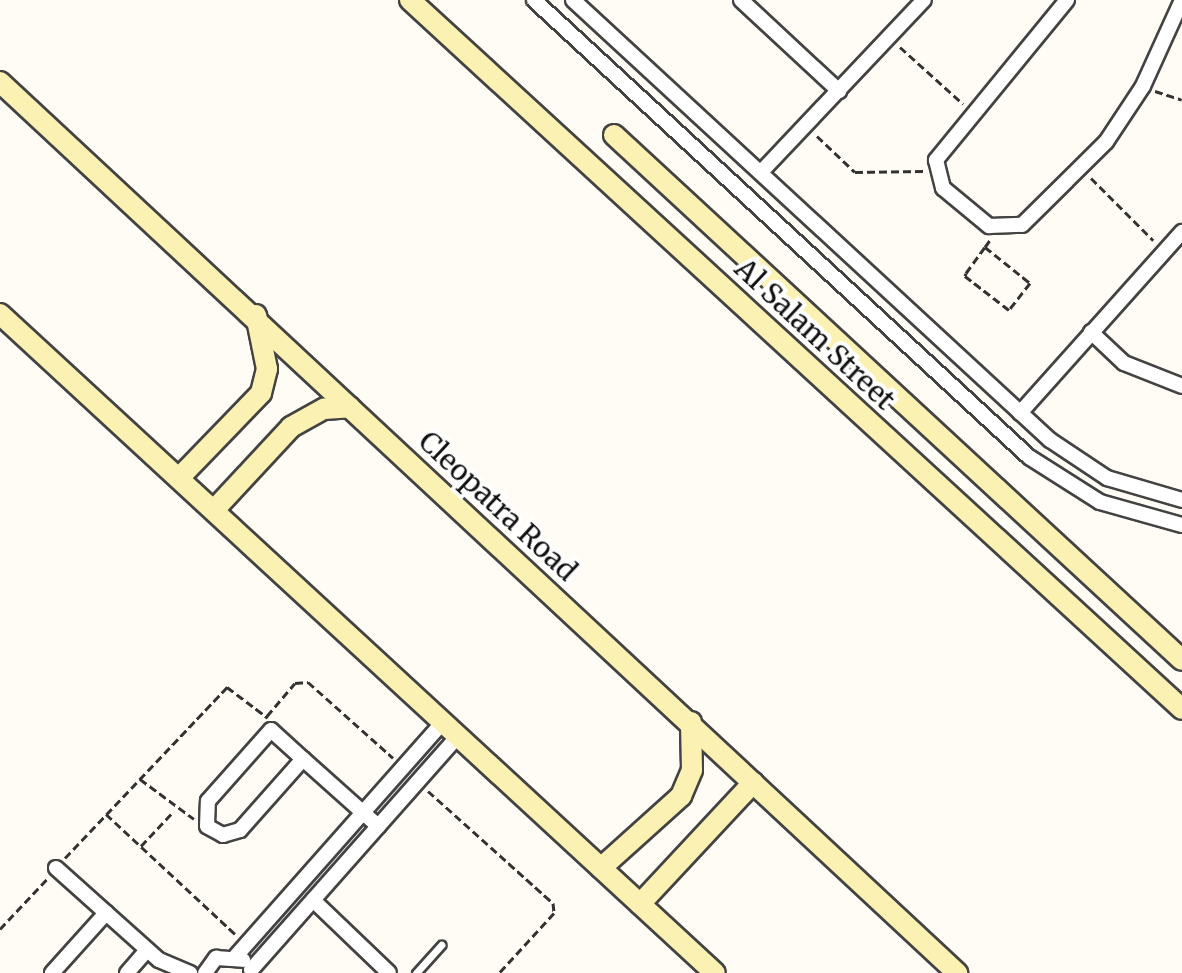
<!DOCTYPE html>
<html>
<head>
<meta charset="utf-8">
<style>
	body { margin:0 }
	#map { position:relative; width:1182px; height:973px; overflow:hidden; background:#fefcf4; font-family:Merriweather,serif }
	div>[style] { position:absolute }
	.path>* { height:3px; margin-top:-1.5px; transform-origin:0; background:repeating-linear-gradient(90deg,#323232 0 8px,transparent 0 12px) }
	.roads { filter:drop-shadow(2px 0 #434343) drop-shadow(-2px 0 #434343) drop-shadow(0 2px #434343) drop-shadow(0 -2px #434343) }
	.service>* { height:7px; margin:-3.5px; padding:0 3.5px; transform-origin:3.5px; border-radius:3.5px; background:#fff }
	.minor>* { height:14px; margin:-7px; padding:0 7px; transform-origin:7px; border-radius:7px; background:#fff }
	.secondary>* { height:20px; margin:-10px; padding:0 10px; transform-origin:10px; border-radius:10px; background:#fbf1b3 }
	span { translate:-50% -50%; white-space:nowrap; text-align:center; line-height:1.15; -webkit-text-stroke:8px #fff; paint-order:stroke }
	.street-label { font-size:28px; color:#101010 }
</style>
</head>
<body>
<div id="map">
	<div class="path">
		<i style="left:900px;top:47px;width:85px;rotate:42.1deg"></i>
		<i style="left:1155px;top:91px;width:28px;rotate:18deg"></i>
		<i style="left:817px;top:136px;width:52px;rotate:43.5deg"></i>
		<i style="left:855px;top:172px;width:68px;rotate:-0.8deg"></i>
		<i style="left:1091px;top:178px;width:88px;rotate:45deg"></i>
		<i style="left:985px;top:247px;width:58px;rotate:38.7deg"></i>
		<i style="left:1030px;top:283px;width:34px;rotate:128deg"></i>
		<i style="left:1009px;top:310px;width:56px;rotate:-142.3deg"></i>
		<i style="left:965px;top:276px;width:3px;rotate:-72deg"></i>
		<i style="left:966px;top:273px;width:32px;rotate:-54deg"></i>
		<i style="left:985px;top:247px;width:9px;rotate:-54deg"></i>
		<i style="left:267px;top:716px;width:43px;rotate:-49.7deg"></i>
		<i style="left:295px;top:683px;width:13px;rotate:-4deg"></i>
		<i style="left:308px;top:682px;width:114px;rotate:41.8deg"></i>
		<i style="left:140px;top:779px;width:67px;rotate:36.5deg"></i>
		<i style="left:428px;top:791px;width:168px;rotate:41.9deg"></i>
		<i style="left:553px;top:903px;width:10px;rotate:84deg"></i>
		<i style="left:554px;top:913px;width:81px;rotate:132.5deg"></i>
		<i style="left:106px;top:814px;width:176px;rotate:42.9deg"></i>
		<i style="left:141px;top:846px;width:48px;rotate:-46.7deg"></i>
		<i style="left:65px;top:858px;width:236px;rotate:-46.5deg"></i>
		<i style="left:227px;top:687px;width:51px;rotate:37.1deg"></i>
		<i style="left:0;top:929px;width:69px;rotate:-46.8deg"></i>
	</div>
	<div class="roads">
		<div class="service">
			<i style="left:416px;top:973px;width:38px;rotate:-48deg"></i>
		</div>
		<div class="minor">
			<i style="left:534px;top:0;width:674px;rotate:42.71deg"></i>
			<i style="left:1029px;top:457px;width:84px;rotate:32.4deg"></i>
			<i style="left:1100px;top:502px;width:85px;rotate:15.7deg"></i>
			<i style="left:573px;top:0;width:649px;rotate:42.69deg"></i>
			<i style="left:1050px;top:440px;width:69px;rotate:33.7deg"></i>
			<i style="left:1107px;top:478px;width:78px;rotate:16.3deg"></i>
			<i style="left:741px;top:0;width:134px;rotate:42.9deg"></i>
			<i style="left:1067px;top:0;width:207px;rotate:129.3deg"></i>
			<i style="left:936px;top:160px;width:29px;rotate:76deg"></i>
			<i style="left:943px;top:188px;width:60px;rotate:39.6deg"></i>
			<i style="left:989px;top:226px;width:33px;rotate:-2deg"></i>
			<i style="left:1022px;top:225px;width:118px;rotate:-44.7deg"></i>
			<i style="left:1106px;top:142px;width:67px;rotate:-56.5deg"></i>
			<i style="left:1143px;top:86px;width:94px;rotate:-65.6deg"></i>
			<i style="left:763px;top:170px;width:234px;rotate:-46.6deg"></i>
			<i style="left:1091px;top:332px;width:45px;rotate:43.2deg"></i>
			<i style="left:1124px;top:363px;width:62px;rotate:21.6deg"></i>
			<i style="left:1020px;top:413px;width:243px;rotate:-48.2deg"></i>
			<i style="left:303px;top:759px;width:95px;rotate:131.6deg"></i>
			<i style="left:240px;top:830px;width:18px;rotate:164deg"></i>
			<i style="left:223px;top:835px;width:18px;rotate:-151deg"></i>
			<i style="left:207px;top:826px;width:25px;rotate:-88deg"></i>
			<i style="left:208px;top:801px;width:95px;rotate:-48.4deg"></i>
			<i style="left:271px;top:730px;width:43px;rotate:42.2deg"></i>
			<i style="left:303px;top:759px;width:101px;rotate:41.8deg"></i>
			<i style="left:56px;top:868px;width:138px;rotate:41.8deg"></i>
			<i style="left:159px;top:960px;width:34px;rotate:23deg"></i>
			<i style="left:313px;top:900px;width:105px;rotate:43.8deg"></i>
			<i style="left:236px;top:956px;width:312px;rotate:-48.5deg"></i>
			<i style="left:251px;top:970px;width:312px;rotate:-48.5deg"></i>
			<i style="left:52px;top:973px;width:81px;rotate:-48deg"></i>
			<i style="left:127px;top:973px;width:30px;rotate:-49deg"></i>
			<i style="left:205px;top:973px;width:19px;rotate:-54deg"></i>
			<i style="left:216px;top:958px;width:27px;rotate:4deg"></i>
		</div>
		<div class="secondary">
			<i style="left:410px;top:0;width:1048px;rotate:42.56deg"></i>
			<i style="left:0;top:82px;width:1308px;rotate:42.95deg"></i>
			<i style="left:614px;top:135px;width:773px;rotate:42.75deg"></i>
			<i style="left:0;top:314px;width:972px;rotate:42.67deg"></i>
			<i style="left:179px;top:478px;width:118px;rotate:-46deg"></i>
			<i style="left:261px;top:393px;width:25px;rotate:-76deg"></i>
			<i style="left:267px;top:369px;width:55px;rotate:-101.5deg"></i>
			<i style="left:214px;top:510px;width:113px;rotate:-47.1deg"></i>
			<i style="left:291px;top:427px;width:38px;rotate:-29deg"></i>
			<i style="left:324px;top:409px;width:26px;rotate:-4deg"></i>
			<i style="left:601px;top:868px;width:108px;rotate:-42deg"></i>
			<i style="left:681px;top:796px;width:28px;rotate:-67deg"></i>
			<i style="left:692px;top:770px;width:48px;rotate:-91.2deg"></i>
			<i style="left:640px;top:904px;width:166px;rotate:-47deg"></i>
		</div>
	</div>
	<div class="street-label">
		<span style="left:815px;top:334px;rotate:43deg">Al Salam Street</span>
		<span style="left:498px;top:506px;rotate:43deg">Cleopatra Road</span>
	</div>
</div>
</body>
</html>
